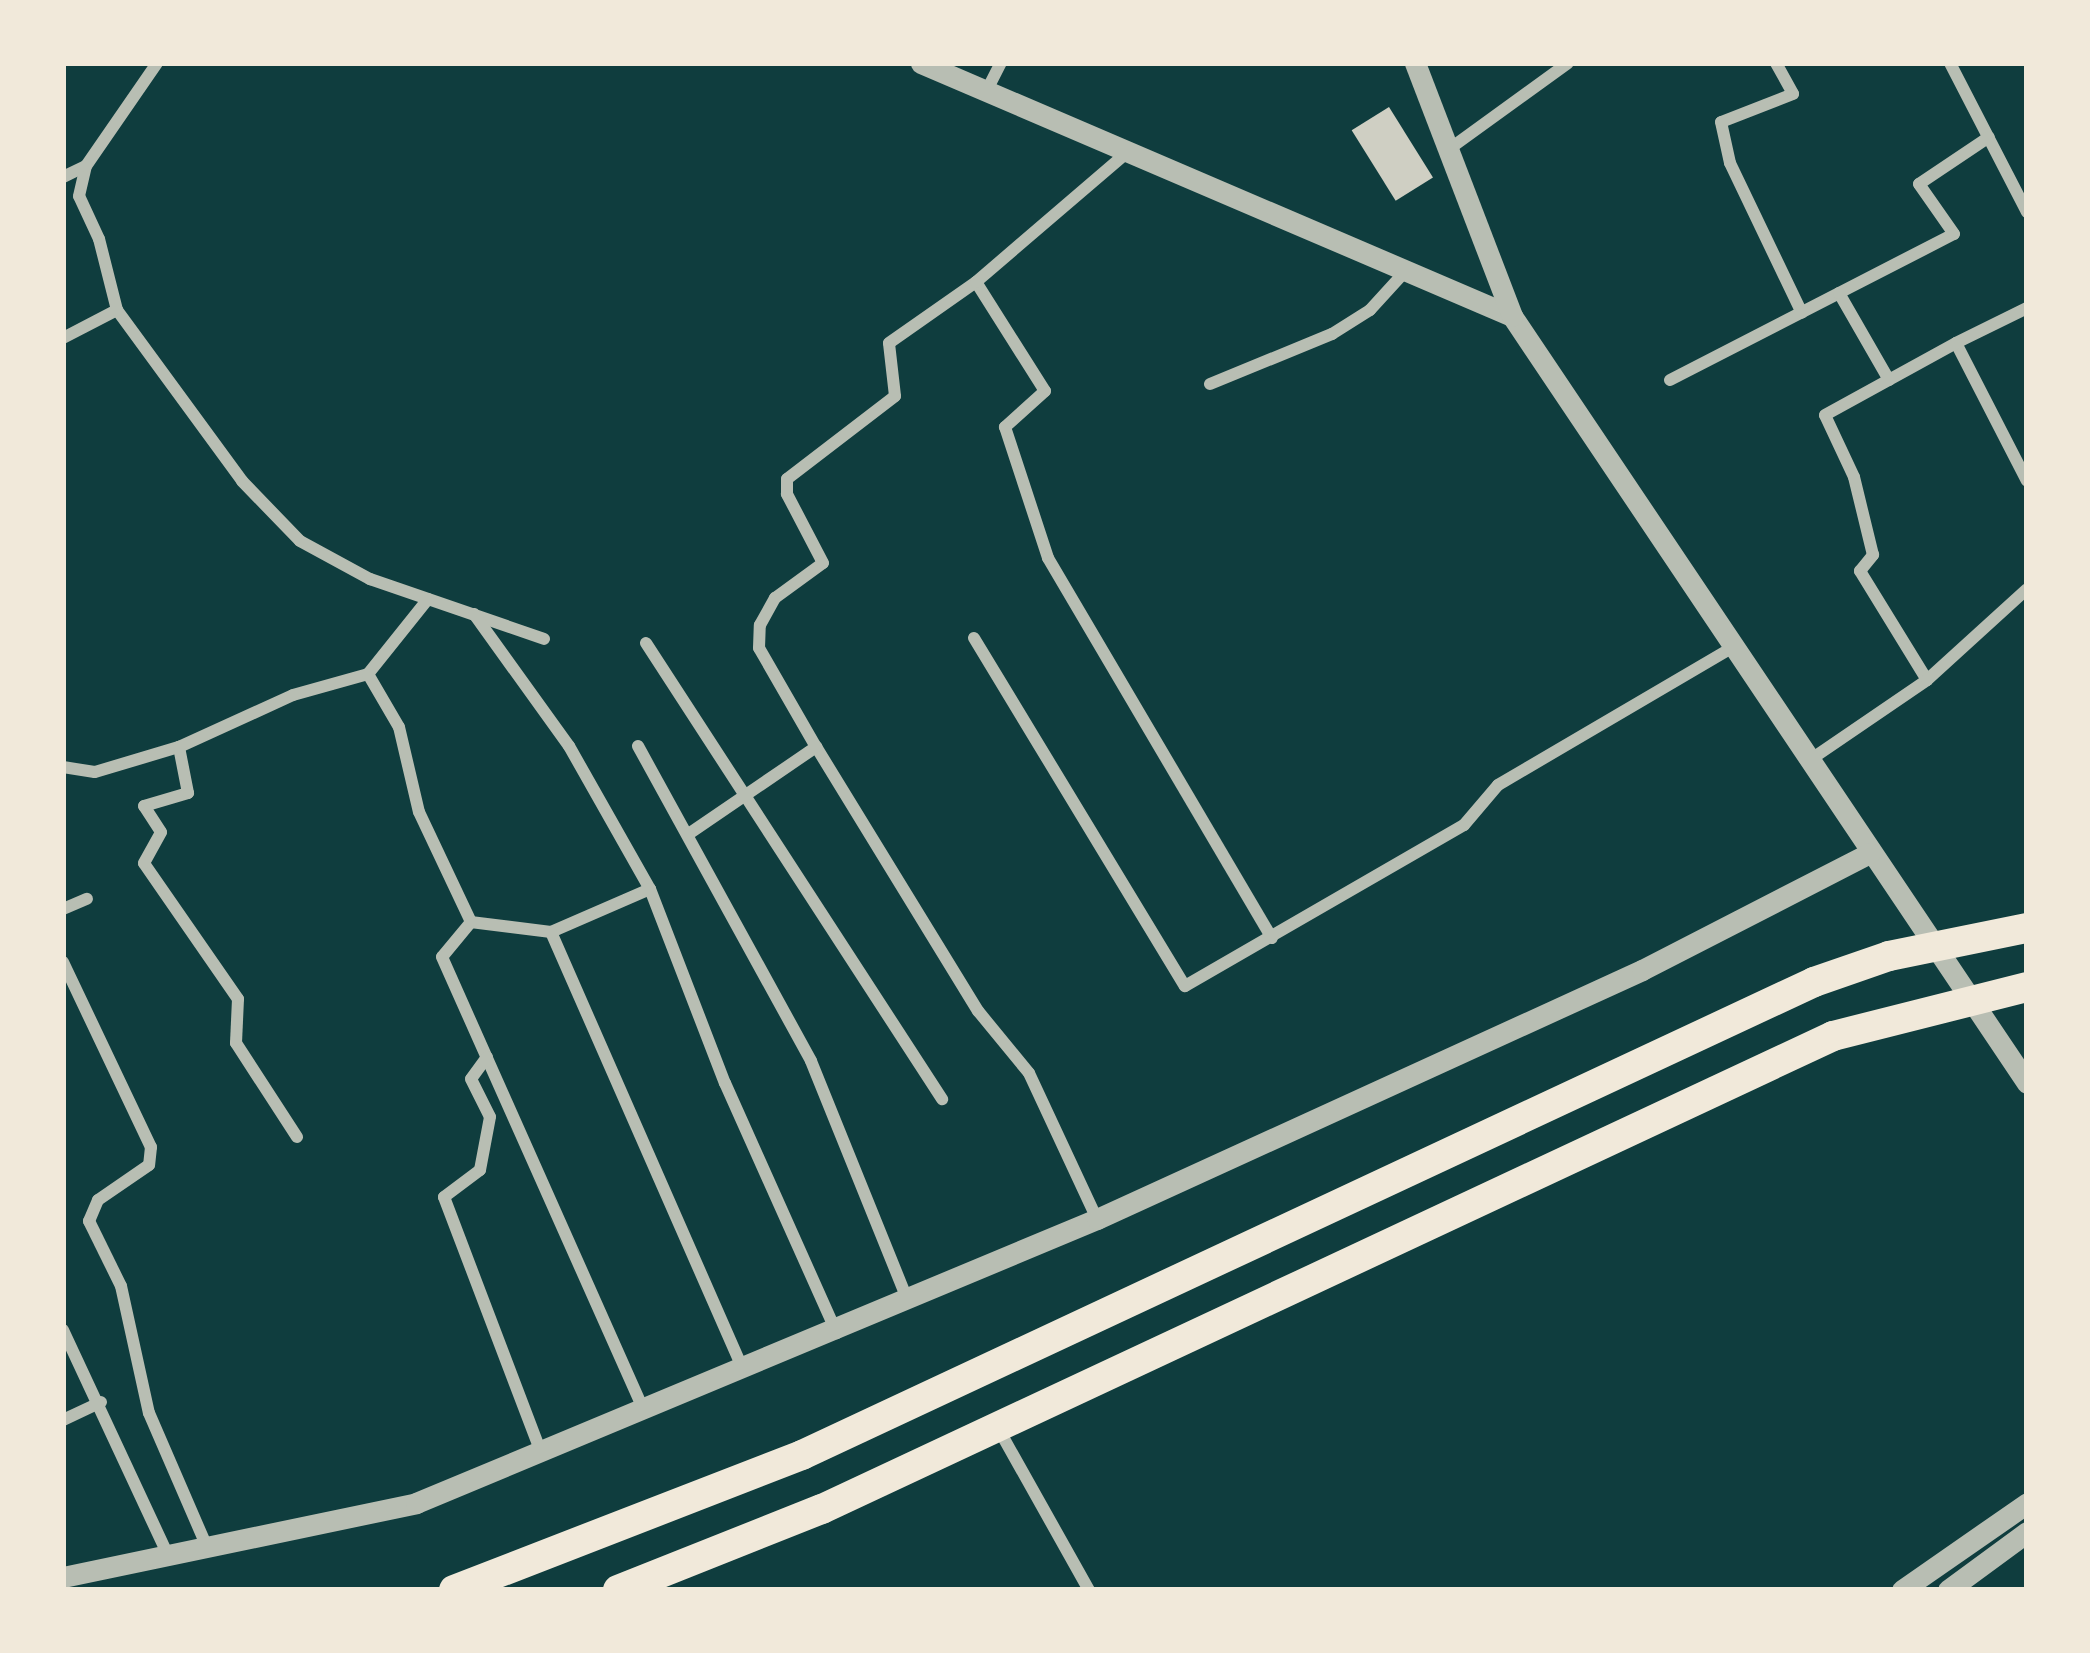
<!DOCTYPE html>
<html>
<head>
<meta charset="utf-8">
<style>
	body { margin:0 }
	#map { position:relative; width:2090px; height:1653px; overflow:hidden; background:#0f3d3e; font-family:Lato,sans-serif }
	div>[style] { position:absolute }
	.building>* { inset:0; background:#cfcfc3; transform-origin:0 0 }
	.minor>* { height:12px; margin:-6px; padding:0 6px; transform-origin:6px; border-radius:6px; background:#b8beb3 }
	.tertiary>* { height:21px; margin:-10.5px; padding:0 10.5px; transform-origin:10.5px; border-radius:10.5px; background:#b8beb3 }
	.primary>* { height:30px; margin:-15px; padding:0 15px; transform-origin:15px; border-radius:15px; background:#f1e9da }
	span { translate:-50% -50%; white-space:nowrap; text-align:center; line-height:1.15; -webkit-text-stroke:9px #f1e9da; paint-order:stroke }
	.frame { position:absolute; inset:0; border:66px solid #f1e9da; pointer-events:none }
</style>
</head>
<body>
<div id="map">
	<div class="building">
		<i style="left:1389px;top:107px;width:83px;height:44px;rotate:58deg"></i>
	</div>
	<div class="minor">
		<i style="left:1776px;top:63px;width:35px;rotate:61deg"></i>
		<i style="left:1793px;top:94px;width:77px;rotate:158.7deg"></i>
		<i style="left:1721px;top:122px;width:42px;rotate:77.6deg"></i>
		<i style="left:1730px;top:163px;width:166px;rotate:64.4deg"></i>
		<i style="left:1950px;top:63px;width:168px;rotate:62.7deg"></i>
		<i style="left:987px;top:90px;width:30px;rotate:-63deg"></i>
		<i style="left:1452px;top:147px;width:143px;rotate:-35.9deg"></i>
		<i style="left:63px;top:177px;width:25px;rotate:-26deg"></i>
		<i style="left:976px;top:282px;width:129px;rotate:57.7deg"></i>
		<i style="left:1045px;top:391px;width:54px;rotate:138deg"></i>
		<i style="left:1005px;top:427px;width:138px;rotate:71.8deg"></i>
		<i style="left:1048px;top:558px;width:441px;rotate:59.5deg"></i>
		<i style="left:2027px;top:308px;width:79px;rotate:153.8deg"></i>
		<i style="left:1956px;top:343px;width:155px;rotate:62.8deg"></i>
		<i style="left:117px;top:310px;width:212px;rotate:53.8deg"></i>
		<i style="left:242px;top:481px;width:83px;rotate:46deg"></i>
		<i style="left:300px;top:541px;width:80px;rotate:28.5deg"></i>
		<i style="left:370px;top:579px;width:184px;rotate:19deg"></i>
		<i style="left:63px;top:338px;width:61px;rotate:-27.4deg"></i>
		<i style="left:117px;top:310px;width:73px;rotate:-104.2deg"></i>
		<i style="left:99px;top:239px;width:47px;rotate:-114.9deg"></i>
		<i style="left:79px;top:196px;width:31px;rotate:-77deg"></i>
		<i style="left:86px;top:166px;width:125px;rotate:-55.4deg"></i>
		<i style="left:1670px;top:380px;width:190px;rotate:-27.2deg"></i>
		<i style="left:1889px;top:380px;width:100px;rotate:-119.9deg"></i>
		<i style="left:1839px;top:293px;width:129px;rotate:-27.2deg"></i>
		<i style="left:1954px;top:234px;width:61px;rotate:-125deg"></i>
		<i style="left:1919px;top:184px;width:84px;rotate:-33.9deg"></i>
		<i style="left:1210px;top:384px;width:132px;rotate:-22.3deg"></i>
		<i style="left:1332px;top:334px;width:45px;rotate:-32.3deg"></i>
		<i style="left:1370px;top:310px;width:47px;rotate:-47.6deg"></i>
		<i style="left:474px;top:614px;width:163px;rotate:54.3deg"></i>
		<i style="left:569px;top:746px;width:164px;rotate:60.5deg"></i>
		<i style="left:650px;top:889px;width:208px;rotate:68.9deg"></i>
		<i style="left:725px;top:1083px;width:274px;rotate:65.9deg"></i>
		<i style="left:974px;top:638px;width:407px;rotate:58.8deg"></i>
		<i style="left:1185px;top:986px;width:322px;rotate:-30deg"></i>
		<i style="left:1464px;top:825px;width:52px;rotate:-49.6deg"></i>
		<i style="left:1498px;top:785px;width:269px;rotate:-30.4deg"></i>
		<i style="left:646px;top:643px;width:544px;rotate:57.01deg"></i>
		<i style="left:368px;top:674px;width:61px;rotate:59.7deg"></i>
		<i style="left:399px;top:727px;width:87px;rotate:76.8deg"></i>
		<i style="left:419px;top:812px;width:122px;rotate:64.7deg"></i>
		<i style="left:1927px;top:680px;width:128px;rotate:-121.6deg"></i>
		<i style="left:1860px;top:571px;width:21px;rotate:-51deg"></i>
		<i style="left:1873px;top:555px;width:80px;rotate:-103.7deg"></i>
		<i style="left:1854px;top:477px;width:68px;rotate:-115.1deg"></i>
		<i style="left:1825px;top:415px;width:149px;rotate:-28.8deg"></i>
		<i style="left:638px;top:746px;width:359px;rotate:61.2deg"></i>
		<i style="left:811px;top:1061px;width:259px;rotate:68deg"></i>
		<i style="left:1807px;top:762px;width:145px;rotate:-34.3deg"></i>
		<i style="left:1927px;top:680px;width:135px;rotate:-42.3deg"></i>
		<i style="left:63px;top:767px;width:32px;rotate:9deg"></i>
		<i style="left:95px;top:772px;width:88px;rotate:-16.6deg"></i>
		<i style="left:690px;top:833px;width:153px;rotate:-34.3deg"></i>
		<i style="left:650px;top:889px;width:108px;rotate:156.5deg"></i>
		<i style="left:551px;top:932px;width:478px;rotate:66.3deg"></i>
		<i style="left:63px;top:909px;width:26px;rotate:-23deg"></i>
		<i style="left:551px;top:932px;width:81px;rotate:-172.9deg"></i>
		<i style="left:471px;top:922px;width:45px;rotate:129.6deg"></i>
		<i style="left:442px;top:957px;width:496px;rotate:66deg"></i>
		<i style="left:63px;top:962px;width:205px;rotate:64.6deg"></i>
		<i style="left:151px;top:1147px;width:18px;rotate:96deg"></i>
		<i style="left:149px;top:1165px;width:62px;rotate:145.5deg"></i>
		<i style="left:98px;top:1200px;width:23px;rotate:113deg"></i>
		<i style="left:89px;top:1221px;width:72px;rotate:63.8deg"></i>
		<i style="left:121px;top:1286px;width:130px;rotate:77.6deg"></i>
		<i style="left:149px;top:1413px;width:146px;rotate:66.6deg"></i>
		<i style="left:487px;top:1057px;width:27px;rotate:126deg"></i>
		<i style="left:471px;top:1079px;width:42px;rotate:63.4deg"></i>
		<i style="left:490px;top:1117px;width:54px;rotate:100.7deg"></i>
		<i style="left:480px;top:1170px;width:45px;rotate:143.1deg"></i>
		<i style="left:444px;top:1197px;width:273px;rotate:69.2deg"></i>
		<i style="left:297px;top:1137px;width:112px;rotate:-123deg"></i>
		<i style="left:236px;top:1043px;width:44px;rotate:-87.4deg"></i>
		<i style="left:238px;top:999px;width:165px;rotate:-124.7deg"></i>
		<i style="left:144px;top:863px;width:35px;rotate:-61deg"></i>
		<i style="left:161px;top:832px;width:31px;rotate:-123deg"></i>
		<i style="left:144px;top:806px;width:46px;rotate:-16.5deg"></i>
		<i style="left:188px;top:793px;width:47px;rotate:-101.1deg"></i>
		<i style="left:179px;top:747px;width:125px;rotate:-24.5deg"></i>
		<i style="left:293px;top:695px;width:78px;rotate:-15.6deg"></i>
		<i style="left:368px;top:674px;width:96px;rotate:-51.3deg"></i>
		<i style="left:1097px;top:1219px;width:161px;rotate:-115deg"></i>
		<i style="left:1029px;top:1073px;width:80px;rotate:-129.4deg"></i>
		<i style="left:978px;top:1011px;width:310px;rotate:-121.5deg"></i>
		<i style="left:816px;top:747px;width:114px;rotate:-119.9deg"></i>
		<i style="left:759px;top:648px;width:23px;rotate:-88deg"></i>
		<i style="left:760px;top:625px;width:31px;rotate:-61deg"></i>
		<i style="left:775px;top:598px;width:59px;rotate:-36.1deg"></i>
		<i style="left:823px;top:563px;width:78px;rotate:-117.6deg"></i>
		<i style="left:787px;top:494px;width:15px;rotate:-90deg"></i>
		<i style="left:787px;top:479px;width:136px;rotate:-37.5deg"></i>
		<i style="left:895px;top:396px;width:53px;rotate:-96.5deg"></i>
		<i style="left:889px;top:343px;width:106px;rotate:-35deg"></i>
		<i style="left:976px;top:282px;width:203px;rotate:-40.6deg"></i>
		<i style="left:63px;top:1330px;width:248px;rotate:65deg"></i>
		<i style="left:63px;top:1420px;width:42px;rotate:-25.3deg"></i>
		<i style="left:998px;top:1428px;width:186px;rotate:60.7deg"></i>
	</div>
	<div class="tertiary">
		<i style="left:921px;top:63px;width:643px;rotate:23.18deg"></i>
		<i style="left:1512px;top:316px;width:924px;rotate:56.12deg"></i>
		<i style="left:1415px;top:63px;width:271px;rotate:69deg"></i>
		<i style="left:63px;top:1577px;width:361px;rotate:-11.8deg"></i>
		<i style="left:416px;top:1503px;width:738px;rotate:-22.64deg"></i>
		<i style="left:1097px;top:1219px;width:599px;rotate:-24.55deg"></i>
		<i style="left:1642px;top:970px;width:256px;rotate:-27.2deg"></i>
		<i style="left:1902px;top:1590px;width:152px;rotate:-34.8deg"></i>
		<i style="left:1948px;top:1590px;width:98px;rotate:-36.3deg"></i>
	</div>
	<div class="primary">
		<i style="left:454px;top:1590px;width:373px;rotate:-21.2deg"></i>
		<i style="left:802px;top:1455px;width:1117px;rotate:-25.05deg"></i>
		<i style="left:1814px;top:982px;width:79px;rotate:-19.1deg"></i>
		<i style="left:1889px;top:956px;width:141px;rotate:-11.5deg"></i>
		<i style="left:618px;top:1590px;width:219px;rotate:-21.7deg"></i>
		<i style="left:822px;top:1509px;width:1116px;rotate:-25.07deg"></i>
		<i style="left:1833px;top:1036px;width:200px;rotate:-14.2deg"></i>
	</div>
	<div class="frame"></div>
</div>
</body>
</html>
